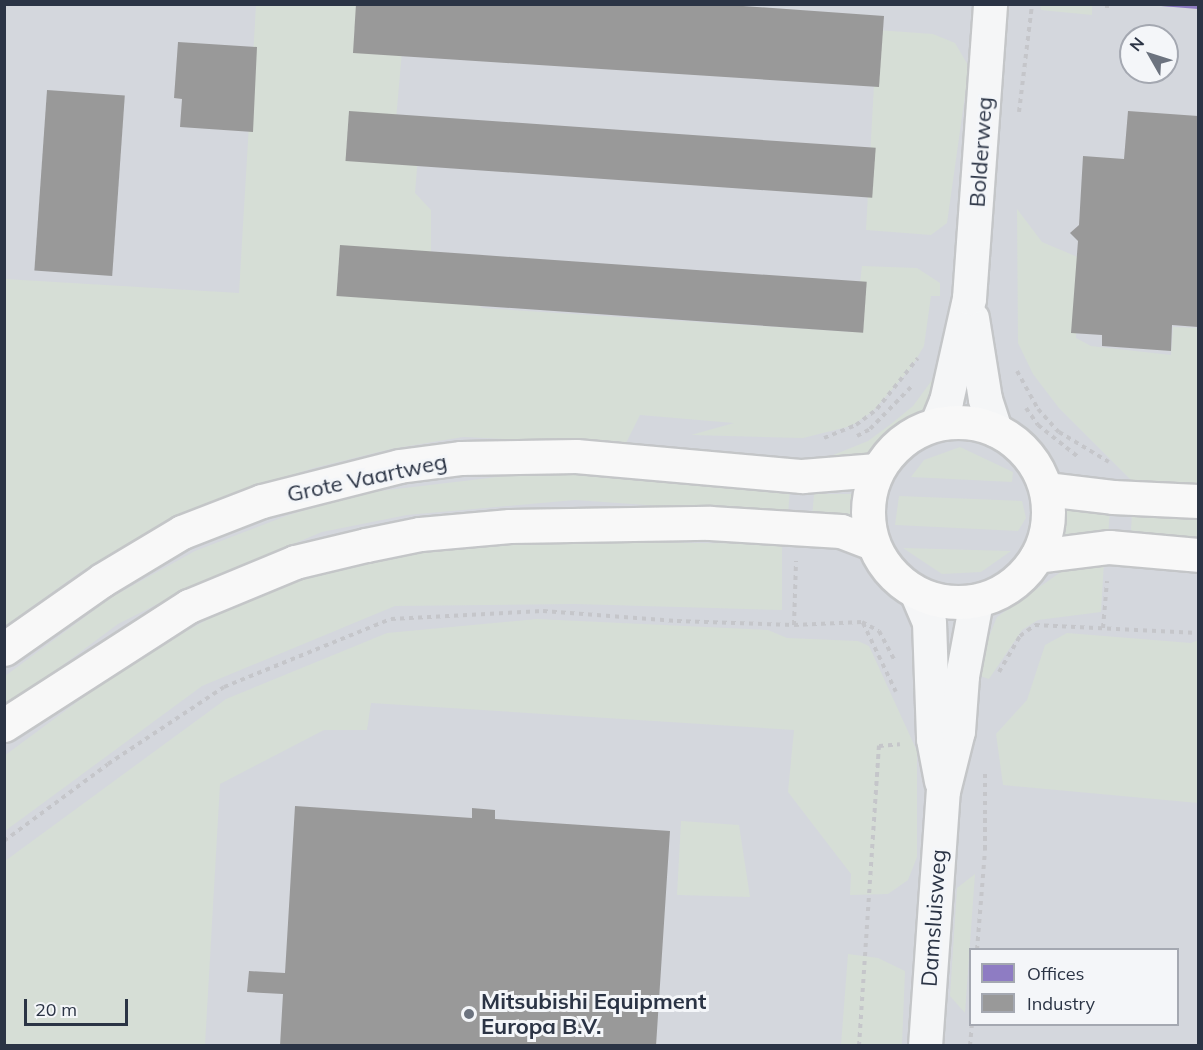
<!DOCTYPE html>
<html>
<head>
<meta charset="utf-8">
<style>
	body { margin:0 }
	#map { position:relative; width:1203px; height:1050px; overflow:hidden; background:#e6e8ea; font-family:Mulish,sans-serif }
	div>[style] { position:absolute }
	.built>* { inset:0; background:#d4d7dd }
	.green>* { inset:0; background:#d6ded6; transform-origin:0 0 }
	.offices>* { inset:0; background:#8e7cc3 }
	.industry>* { inset:0; background:#999; transform-origin:0 0 }
	.path>* { height:4px; margin-top:-2px; transform-origin:0; background:repeating-linear-gradient(90deg,#c5c6ca 0 4.5px,transparent 0 9px) }
	.roads { filter:drop-shadow(2px 0 #c4c6c8) drop-shadow(-2px 0 #c4c6c8) drop-shadow(0 2px #c4c6c8) drop-shadow(0 -2px #c4c6c8) }
	.minor>* { height:33px; margin:-16.5px; padding:0 16.5px; transform-origin:16.5px; border-radius:16.5px; background:#f5f6f7 }
	.secondary>* { height:33px; margin:-16.5px; padding:0 16.5px; transform-origin:16.5px; border-radius:16.5px; background:#f8f8f8 }
	.secondary>.ring { margin:-16.5px; padding:0; box-sizing:content-box; background:none; border:33px solid #f8f8f8; border-radius:50% }
	.dots>* { width:16px; height:16px; translate:-50% -50%; box-sizing:border-box; border:3px solid #f4f6f9; border-radius:50% }
	span { translate:-50% -50%; white-space:nowrap; text-align:center; line-height:1.15; -webkit-text-stroke:6px #f4f6f9; paint-order:stroke }
	.street-label { font-size:22px; color:#2b3445 }
	.poi-label { font-size:22px; color:#2b3445; font-weight:700 }
	.left { translate:0 -50%; text-align:left }
	.frame { position:absolute; inset:0; border:6px solid #2b3445; pointer-events:none }
	.legend { position:absolute; left:969px; top:948px; width:210px; height:78px; box-sizing:border-box; background:#f4f6f9; border:2px solid #a4a8b1; margin:0; padding:8px 10px; list-style:none; font-size:18px; color:#2b3445 }
	.legend li { display:flex; align-items:center; gap:12px; height:30px }
	.legend b { width:30px; border:2px solid #a4a8b1 }
	.north { position:absolute; left:1119px; top:24px; width:60px; height:60px; box-sizing:border-box; background:#f4f6f9; border:2px solid #a4a8b1; border-radius:50%; rotate:309deg; font-size:16px; font-weight:700; line-height:24px; text-align:center; color:#2b3445 }
	.north::after { content:''; display:block; margin:auto; width:21px; height:27px; background:#6c737f; clip-path:polygon(50% 0,100% 100%,50% 72%,0 100%) }
	.scale { position:absolute; left:24px; top:999px; width:104px; height:27px; box-sizing:border-box; border:3px solid #2b3445; border-top:0; padding-left:8px; font-size:18px; line-height:21px; white-space:nowrap; color:#2b3445; -webkit-text-stroke:4px #f4f6f9; paint-order:stroke }
</style>
</head>
<body>
<div id="map">
	<div class="built">
		<i style="clip-path:polygon(evenodd,5px 5px,1198px 5px,1198px 1045px,5px 1045px,5px 5px,1131px 36px,1167px 36px,1167px 72px,1131px 72px,1131px 36px,5px 5px,970px 950px,1178px 950px,1178px 1024px,970px 1024px,970px 950px)"></i>
	</div>
	<div class="green">
		<i style="clip-path:polygon(256px 5px,406px 5px,396px 120px,421px 120px,415px 193px,431px 210px,431px 259px,482px 308px,854px 332px,862px 266px,917px 268px,940px 283px,940px 296px,931px 296px,924px 346px,911px 368px,872px 412px,851px 426px,803px 438px,691px 435px,734px 423px,640px 415px,625px 445px,463px 437px,391px 449px,314px 468px,240px 491px,152px 531px,82px 571px,5px 626px,5px 279px,239px 293px)"></i>
		<i style="clip-path:polygon(1040px 5px,1092px 5px,1092px 15px,1041px 10px)"></i>
		<i style="clip-path:polygon(877px 30px,933px 34px,955px 43px,969px 67px,947px 223px,931px 235px,866px 230px)"></i>
		<i style="clip-path:polygon(1017px 209px,1042px 242px,1080px 258px,1076px 338px,1091px 346px,1171px 355px,1173px 327px,1198px 328px,1198px 489px,1138px 487px,1059px 408px,1033px 374px,1018px 343px)"></i>
		<i style="clip-path:polygon(938px 372px,933px 408px,904px 423px,875px 452px,842px 462px,821px 460px,868px 441px,891px 424px,913px 406px)"></i>
		<i style="clip-path:polygon(960px 447px,1013px 472px,1012px 482px,911px 477px,924px 460px)"></i>
		<i style="clip-path:polygon(602px 474px,790px 489px,788px 515px,575px 500px,407px 515px,322px 532px,199px 583px,118px 624px,5px 708px,5px 676px,112px 597px,195px 551px,286px 516px,362px 493px,515px 475px)"></i>
		<i style="clip-path:polygon(814px 494px,856px 494px,853px 522px,812px 518px)"></i>
		<i style="clip-path:polygon(899px 496px,1022px 501px,1026px 518px,1018px 531px,895px 525px)"></i>
		<i style="left:1066px;top:507px;width:44px;height:28px;rotate:4deg"></i>
		<i style="left:1132px;top:512px;width:66px;height:23px;rotate:3deg"></i>
		<i style="clip-path:polygon(528px 541px,782px 544px,782px 610px,575px 604px,395px 606px,202px 686px,5px 831px,4px 756px,138px 657px,272px 585px,386px 556px)"></i>
		<i style="clip-path:polygon(903px 548px,1011px 551px,981px 572px,942px 574px)"></i>
		<i style="clip-path:polygon(1104px 561px,1101px 612px,1038px 620px,1022px 630px,989px 679px,980px 676px,986px 644px,997px 617px,1068px 567px)"></i>
		<i style="clip-path:polygon(537px 619px,768px 630px,787px 638px,858px 641px,869px 646px,917px 751px,917px 857px,908px 880px,888px 894px,850px 895px,851px 874px,788px 792px,794px 730px,371px 703px,367px 730px,324px 730px,220px 784px,205px 1045px,5px 1045px,5px 861px,226px 699px,387px 633px)"></i>
		<i style="clip-path:polygon(1067px 633px,1191px 643px,1198px 640px,1198px 803px,1003px 785px,996px 734px,1027px 700px,1045px 645px)"></i>
		<i style="clip-path:polygon(681px 821px,739px 825px,750px 897px,677px 895px)"></i>
		<i style="clip-path:polygon(975px 874px,965px 1013px,950px 996px,957px 888px)"></i>
		<i style="clip-path:polygon(848px 954px,878px 958px,905px 971px,902px 1045px,841px 1045px)"></i>
	</div>
	<div class="offices">
		<i style="clip-path:polygon(1161px 4px,1198px 4px,1198px 9px,1161px 6px)"></i>
	</div>
	<div class="industry">
		<i style="clip-path:polygon(356px 4px,715px 4px,884px 16px,879px 87px,353px 53px)"></i>
		<i style="clip-path:polygon(178px 42px,257px 47px,253px 132px,180px 127px,182px 99px,174px 98px)"></i>
		<i style="left:47px;top:90px;width:78px;height:181px;rotate:4deg"></i>
		<i style="left:349px;top:111px;width:528px;height:50px;rotate:4deg"></i>
		<i style="clip-path:polygon(1128px 111px,1198px 116px,1198px 327px,1172px 325px,1171px 351px,1102px 346px,1102px 335px,1071px 333px,1078px 241px,1070px 233px,1079px 225px,1083px 156px,1124px 159px)"></i>
		<i style="left:340px;top:245px;width:528px;height:51px;rotate:4deg"></i>
		<i style="clip-path:polygon(295px 806px,472px 818px,472px 808px,495px 810px,495px 819px,670px 831px,656px 1046px,280px 1046px,283px 994px,247px 992px,249px 971px,285px 973px)"></i>
	</div>
	<div class="path">
		<i style="left:1107px;top:4px;width:6px;rotate:90deg"></i>
		<i style="left:1019px;top:112px;width:109px;rotate:-83.1deg"></i>
		<i style="left:1017px;top:371px;width:43px;rotate:61.1deg"></i>
		<i style="left:1038px;top:409px;width:31px;rotate:48deg"></i>
		<i style="left:1059px;top:432px;width:58px;rotate:31deg"></i>
		<i style="left:1026px;top:408px;width:21px;rotate:55deg"></i>
		<i style="left:1038px;top:425px;width:50px;rotate:38.5deg"></i>
		<i style="left:857px;top:436px;width:15px;rotate:-28deg"></i>
		<i style="left:870px;top:429px;width:62px;rotate:-45.7deg"></i>
		<i style="left:824px;top:438px;width:35px;rotate:-22deg"></i>
		<i style="left:856px;top:425px;width:26px;rotate:-37deg"></i>
		<i style="left:877px;top:409px;width:65px;rotate:-51.2deg"></i>
		<i style="left:863px;top:623px;width:76px;rotate:64.4deg"></i>
		<i style="left:794px;top:625px;width:64px;rotate:-88.2deg"></i>
		<i style="left:1103px;top:628px;width:47px;rotate:-85.1deg"></i>
		<i style="left:999px;top:672px;width:42px;rotate:-59.7deg"></i>
		<i style="left:1020px;top:636px;width:19px;rotate:-36deg"></i>
		<i style="left:1035px;top:625px;width:163px;rotate:2.8deg"></i>
		<i style="left:4px;top:841px;width:129px;rotate:-36.5deg"></i>
		<i style="left:108px;top:764px;width:139px;rotate:-33.6deg"></i>
		<i style="left:224px;top:687px;width:180px;rotate:-22.2deg"></i>
		<i style="left:391px;top:619px;width:152px;rotate:-3deg"></i>
		<i style="left:543px;top:611px;width:134px;rotate:4.3deg"></i>
		<i style="left:677px;top:621px;width:117px;rotate:2deg"></i>
		<i style="left:794px;top:625px;width:68px;rotate:-2.5deg"></i>
		<i style="left:862px;top:622px;width:19px;rotate:28deg"></i>
		<i style="left:879px;top:631px;width:32px;rotate:62deg"></i>
		<i style="left:977px;top:950px;width:100px;rotate:-85.4deg"></i>
		<i style="left:985px;top:850px;width:76px;rotate:-90deg"></i>
		<i style="left:859px;top:1046px;width:301px;rotate:-86.2deg"></i>
		<i style="left:879px;top:746px;width:21px;rotate:-5deg"></i>
		<i style="left:970px;top:1046px;width:22px;rotate:-85deg"></i>
	</div>
	<div class="roads">
		<div class="minor">
			<i style="left:972px;top:318px;width:82px;rotate:80.9deg"></i>
			<i style="left:985px;top:399px;width:32px;rotate:72deg"></i>
			<i style="left:937px;top:423px;width:24px;rotate:-68deg"></i>
			<i style="left:946px;top:401px;width:106px;rotate:-77.4deg"></i>
			<i style="left:969px;top:298px;width:295px;rotate:-85.9deg"></i>
			<i style="left:917px;top:594px;width:30px;rotate:67deg"></i>
			<i style="left:929px;top:622px;width:117px;rotate:88deg"></i>
			<i style="left:933px;top:739px;width:43px;rotate:79.2deg"></i>
			<i style="left:925px;top:1046px;width:256px;rotate:-86deg"></i>
			<i style="left:943px;top:791px;width:62px;rotate:-76deg"></i>
			<i style="left:958px;top:731px;width:55px;rotate:-85.8deg"></i>
			<i style="left:962px;top:676px;width:76px;rotate:-79.4deg"></i>
		</div>
		<div class="secondary">
			<i class="ring" style="left:868px;top:422px;width:147px;height:147px"></i>
			<i style="left:1046px;top:489px;width:67px;rotate:6.8deg"></i>
			<i style="left:1113px;top:497px;width:85px;rotate:2.7deg"></i>
			<i style="left:1037px;top:556px;width:73px;rotate:-7.1deg"></i>
			<i style="left:1109px;top:547px;width:89px;rotate:5.1deg"></i>
			<i style="left:4px;top:649px;width:120px;rotate:-35.1deg"></i>
			<i style="left:102px;top:580px;width:93px;rotate:-31deg"></i>
			<i style="left:182px;top:532px;width:86px;rotate:-21.2deg"></i>
			<i style="left:262px;top:501px;width:141px;rotate:-14.3deg"></i>
			<i style="left:399px;top:466px;width:63px;rotate:-7.4deg"></i>
			<i style="left:461px;top:458px;width:115px;rotate:-1deg"></i>
			<i style="left:576px;top:456px;width:227px;rotate:5.1deg"></i>
			<i style="left:802px;top:476px;width:75px;rotate:-4.6deg"></i>
			<i style="left:4px;top:725px;width:220px;rotate:-32.8deg"></i>
			<i style="left:189px;top:606px;width:115px;rotate:-22.5deg"></i>
			<i style="left:295px;top:562px;width:73px;rotate:-13.5deg"></i>
			<i style="left:366px;top:545px;width:55px;rotate:-11.5deg"></i>
			<i style="left:420px;top:534px;width:90px;rotate:-5.1deg"></i>
			<i style="left:510px;top:526px;width:200px;rotate:-0.9deg"></i>
			<i style="left:710px;top:523px;width:131px;rotate:3.5deg"></i>
			<i style="left:841px;top:531px;width:33px;rotate:21deg"></i>
		</div>
	</div>
	<div class="dots">
		<i style="left:469px;top:1014px;background:#6c737f"></i>
	</div>
	<div class="street-label">
		<span style="left:981px;top:152px;rotate:-86deg">Bolderweg</span>
		<span style="left:367px;top:478px;rotate:-12deg">Grote Vaartweg</span>
		<span style="left:934px;top:918px;rotate:-86deg">Damsluisweg</span>
	</div>
	<div class="poi-label">
		<span class="left" style="left:481px;top:1014px">Mitsubishi Equipment<br>Europa B.V.</span>
	</div>
	<div class="frame"></div>
	<ul class="legend">
	<li><b style="height:16px;background:#8e7cc3"></b>Offices</li>
	<li><b style="height:16px;background:#999"></b>Industry</li>
	</ul>
	<div class="north">N</div>
	<div class="scale">20 m</div>
</div>
</body>
</html>
